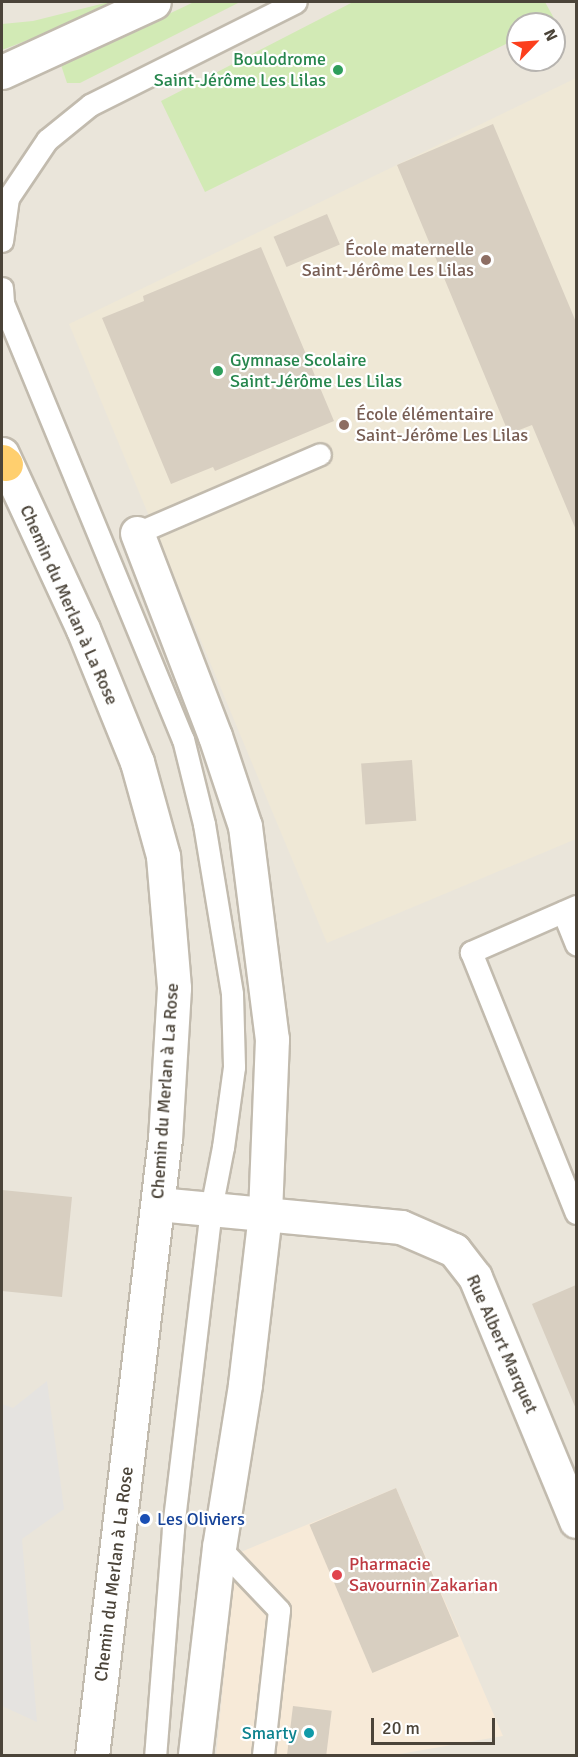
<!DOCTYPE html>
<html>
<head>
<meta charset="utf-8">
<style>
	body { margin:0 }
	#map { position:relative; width:578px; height:1757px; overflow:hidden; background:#f6f3ec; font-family:Signika,sans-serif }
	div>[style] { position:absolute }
	.residential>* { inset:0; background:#eae5da }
	.commercial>* { inset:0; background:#f7ead8 }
	.education>* { inset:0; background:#efe8d6 }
	.green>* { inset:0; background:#d2eab5 }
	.parking>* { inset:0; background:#e5e3e0 }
	.building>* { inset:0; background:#d8cfc1; transform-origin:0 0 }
	.roads { filter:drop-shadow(2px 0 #c2bbae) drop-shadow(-2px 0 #c2bbae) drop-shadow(0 2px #c2bbae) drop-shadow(0 -2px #c2bbae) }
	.service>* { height:21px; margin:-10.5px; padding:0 10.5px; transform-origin:10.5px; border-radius:10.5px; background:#fff }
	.minor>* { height:33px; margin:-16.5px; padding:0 16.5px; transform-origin:16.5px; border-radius:16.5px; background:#fff }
	.tertiary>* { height:33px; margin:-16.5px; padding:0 16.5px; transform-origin:16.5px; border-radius:16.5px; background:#fff }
	.motorway>* { height:33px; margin:-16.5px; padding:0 16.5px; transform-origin:16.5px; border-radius:16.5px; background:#ffcf6e }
	.dots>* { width:16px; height:16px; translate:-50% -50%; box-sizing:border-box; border:3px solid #fff; border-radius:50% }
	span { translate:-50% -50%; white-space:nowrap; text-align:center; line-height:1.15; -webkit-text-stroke:4.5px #fff; paint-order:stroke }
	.leisure-label { font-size:18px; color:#27864d }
	.right { translate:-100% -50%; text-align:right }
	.left { translate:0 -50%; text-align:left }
	.education-label { font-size:18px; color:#785e54 }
	.street-label { font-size:18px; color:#4b4439 }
	.transit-label { font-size:18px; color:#164399 }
	.health-label { font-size:18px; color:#be3a42 }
	.culture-label { font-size:18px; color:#0d838f }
	.frame { position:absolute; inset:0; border:3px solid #4b4439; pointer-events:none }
	.north { position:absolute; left:506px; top:12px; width:60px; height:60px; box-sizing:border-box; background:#fff; border:2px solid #b7b4b0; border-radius:50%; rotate:65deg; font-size:16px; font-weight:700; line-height:24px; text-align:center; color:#4b4439 }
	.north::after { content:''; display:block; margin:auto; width:21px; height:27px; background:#fc3f1d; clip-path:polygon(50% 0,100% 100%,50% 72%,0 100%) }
	.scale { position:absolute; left:371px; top:1718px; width:124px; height:27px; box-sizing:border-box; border:3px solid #4b4439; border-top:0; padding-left:8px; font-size:18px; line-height:21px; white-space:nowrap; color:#4b4439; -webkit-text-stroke:4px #fff; paint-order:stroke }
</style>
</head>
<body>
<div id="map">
	<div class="residential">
		<i style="clip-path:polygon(evenodd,2px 2px,576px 2px,576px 1755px,2px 1756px,2px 2px,518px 24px,554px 24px,554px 60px,518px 60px,518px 24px)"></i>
	</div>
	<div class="commercial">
		<i style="clip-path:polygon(396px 1488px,503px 1736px,394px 1755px,216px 1756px,236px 1554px)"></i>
	</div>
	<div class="education">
		<i style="clip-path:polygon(576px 78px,576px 839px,327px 943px,69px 324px)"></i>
	</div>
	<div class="green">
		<i style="clip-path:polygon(109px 2px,112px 8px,2px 50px,2px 24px,33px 21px)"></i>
		<i style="clip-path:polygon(194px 2px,240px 2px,80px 83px,67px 83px,61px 65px)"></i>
		<i style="clip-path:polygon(353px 2px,545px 2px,555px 20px,547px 24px,518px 24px,518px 38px,205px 192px,161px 101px)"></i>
	</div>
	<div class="parking">
		<i style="clip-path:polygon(47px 1381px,64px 1509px,22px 1539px,37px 1722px,2px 1706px,2px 1404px,13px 1408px)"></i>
	</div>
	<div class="building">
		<i style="clip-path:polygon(493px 124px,576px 322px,576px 530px,532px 425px,509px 434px,397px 165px)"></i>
		<i style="left:327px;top:214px;width:33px;height:58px;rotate:67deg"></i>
		<i style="clip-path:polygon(261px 247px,334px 421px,215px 471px,213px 467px,171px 484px,102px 318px,144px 301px,143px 296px)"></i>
		<i style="left:412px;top:760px;width:61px;height:51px;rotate:86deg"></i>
		<i style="clip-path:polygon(2px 1190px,72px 1197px,62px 1297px,2px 1291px)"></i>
		<i style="clip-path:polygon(576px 1285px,576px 1409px,532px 1304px)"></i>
		<i style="left:396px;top:1488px;width:161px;height:94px;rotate:67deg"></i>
		<i style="left:293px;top:1706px;width:39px;height:49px;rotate:7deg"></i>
	</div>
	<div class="roads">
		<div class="service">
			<i style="left:2px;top:241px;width:43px;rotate:-82.1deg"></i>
			<i style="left:8px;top:198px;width:70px;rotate:-56.1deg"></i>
			<i style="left:47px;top:140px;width:55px;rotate:-39.1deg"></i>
			<i style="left:90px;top:105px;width:230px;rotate:-26.6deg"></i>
			<i style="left:2px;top:288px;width:15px;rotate:86deg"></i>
			<i style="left:3px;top:303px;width:472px;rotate:67.6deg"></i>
			<i style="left:183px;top:739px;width:88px;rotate:76.1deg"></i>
			<i style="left:204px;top:824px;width:172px;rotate:80.6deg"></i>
			<i style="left:232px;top:994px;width:73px;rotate:88.4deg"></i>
			<i style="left:234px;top:1067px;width:81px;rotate:97.8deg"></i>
			<i style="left:223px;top:1147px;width:63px;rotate:101deg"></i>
			<i style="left:211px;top:1209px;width:322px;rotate:96.8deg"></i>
			<i style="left:173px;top:1529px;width:228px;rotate:94.5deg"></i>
			<i style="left:137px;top:533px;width:199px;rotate:-23.3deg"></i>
			<i style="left:576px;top:906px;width:115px;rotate:156.3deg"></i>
			<i style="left:471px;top:952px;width:281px;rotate:68.1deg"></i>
			<i style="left:563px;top:912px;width:35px;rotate:68deg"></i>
			<i style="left:219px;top:1547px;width:87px;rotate:46.4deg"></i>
			<i style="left:279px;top:1610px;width:147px;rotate:96.3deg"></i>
		</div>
		<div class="minor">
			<i style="left:137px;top:533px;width:217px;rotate:69deg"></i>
			<i style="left:215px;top:736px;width:95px;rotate:71.6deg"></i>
			<i style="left:245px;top:826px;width:215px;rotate:82.8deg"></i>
			<i style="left:272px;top:1039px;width:175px;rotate:92.3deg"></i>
			<i style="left:265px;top:1214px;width:172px;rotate:96.7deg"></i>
			<i style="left:245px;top:1385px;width:164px;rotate:99.1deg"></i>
			<i style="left:219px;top:1547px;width:210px;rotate:96.6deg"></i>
			<i style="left:158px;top:1204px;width:244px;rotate:5.4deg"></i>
			<i style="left:401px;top:1227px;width:58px;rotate:23.5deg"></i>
			<i style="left:454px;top:1250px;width:34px;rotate:52deg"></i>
			<i style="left:475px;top:1277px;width:264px;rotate:67.5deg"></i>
		</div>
		<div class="tertiary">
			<i style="left:2px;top:72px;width:167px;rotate:-24.7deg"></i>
			<i style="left:2px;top:454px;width:193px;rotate:65.2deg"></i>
			<i style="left:83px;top:629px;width:144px;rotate:67.9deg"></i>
			<i style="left:137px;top:762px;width:98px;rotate:74.5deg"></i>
			<i style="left:163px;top:856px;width:132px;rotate:85.2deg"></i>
			<i style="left:174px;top:988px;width:150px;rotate:93.4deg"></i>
			<i style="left:165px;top:1138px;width:622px;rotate:96.74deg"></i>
		</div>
		<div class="motorway">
			<i style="left:2px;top:461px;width:5px;rotate:37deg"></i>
		</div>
	</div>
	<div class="dots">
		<i style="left:338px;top:70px;background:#2e9e5b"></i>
		<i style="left:486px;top:260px;background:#8d6e63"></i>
		<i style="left:218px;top:371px;background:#2e9e5b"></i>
		<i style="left:344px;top:425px;background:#8d6e63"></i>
		<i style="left:145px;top:1519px;background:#1a4fb4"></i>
		<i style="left:337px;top:1575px;background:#e0444e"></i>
		<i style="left:309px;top:1733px;background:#0f9aa8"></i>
	</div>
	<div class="leisure-label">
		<span class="right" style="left:326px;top:70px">Boulodrome<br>Saint-Jérôme Les Lilas</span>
		<span class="left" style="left:230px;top:371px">Gymnase Scolaire<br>Saint-Jérôme Les Lilas</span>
	</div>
	<div class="education-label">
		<span class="right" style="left:474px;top:260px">École maternelle<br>Saint-Jérôme Les Lilas</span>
		<span class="left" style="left:356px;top:425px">École élémentaire<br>Saint-Jérôme Les Lilas</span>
	</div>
	<div class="street-label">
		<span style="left:69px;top:605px;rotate:66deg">Chemin du Merlan à La Rose</span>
		<span style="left:165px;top:1091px;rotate:-86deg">Chemin du Merlan à La Rose</span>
		<span style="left:502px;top:1344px;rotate:66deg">Rue Albert Marquet</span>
		<span style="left:114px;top:1574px;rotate:-83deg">Chemin du Merlan à La Rose</span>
	</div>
	<div class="transit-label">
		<span class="left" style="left:157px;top:1519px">Les Oliviers</span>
	</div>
	<div class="health-label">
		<span class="left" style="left:349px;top:1575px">Pharmacie<br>Savournin Zakarian</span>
	</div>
	<div class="culture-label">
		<span class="right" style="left:297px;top:1733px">Smarty</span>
	</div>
	<div class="frame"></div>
	<div class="north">N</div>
	<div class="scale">20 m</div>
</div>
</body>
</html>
